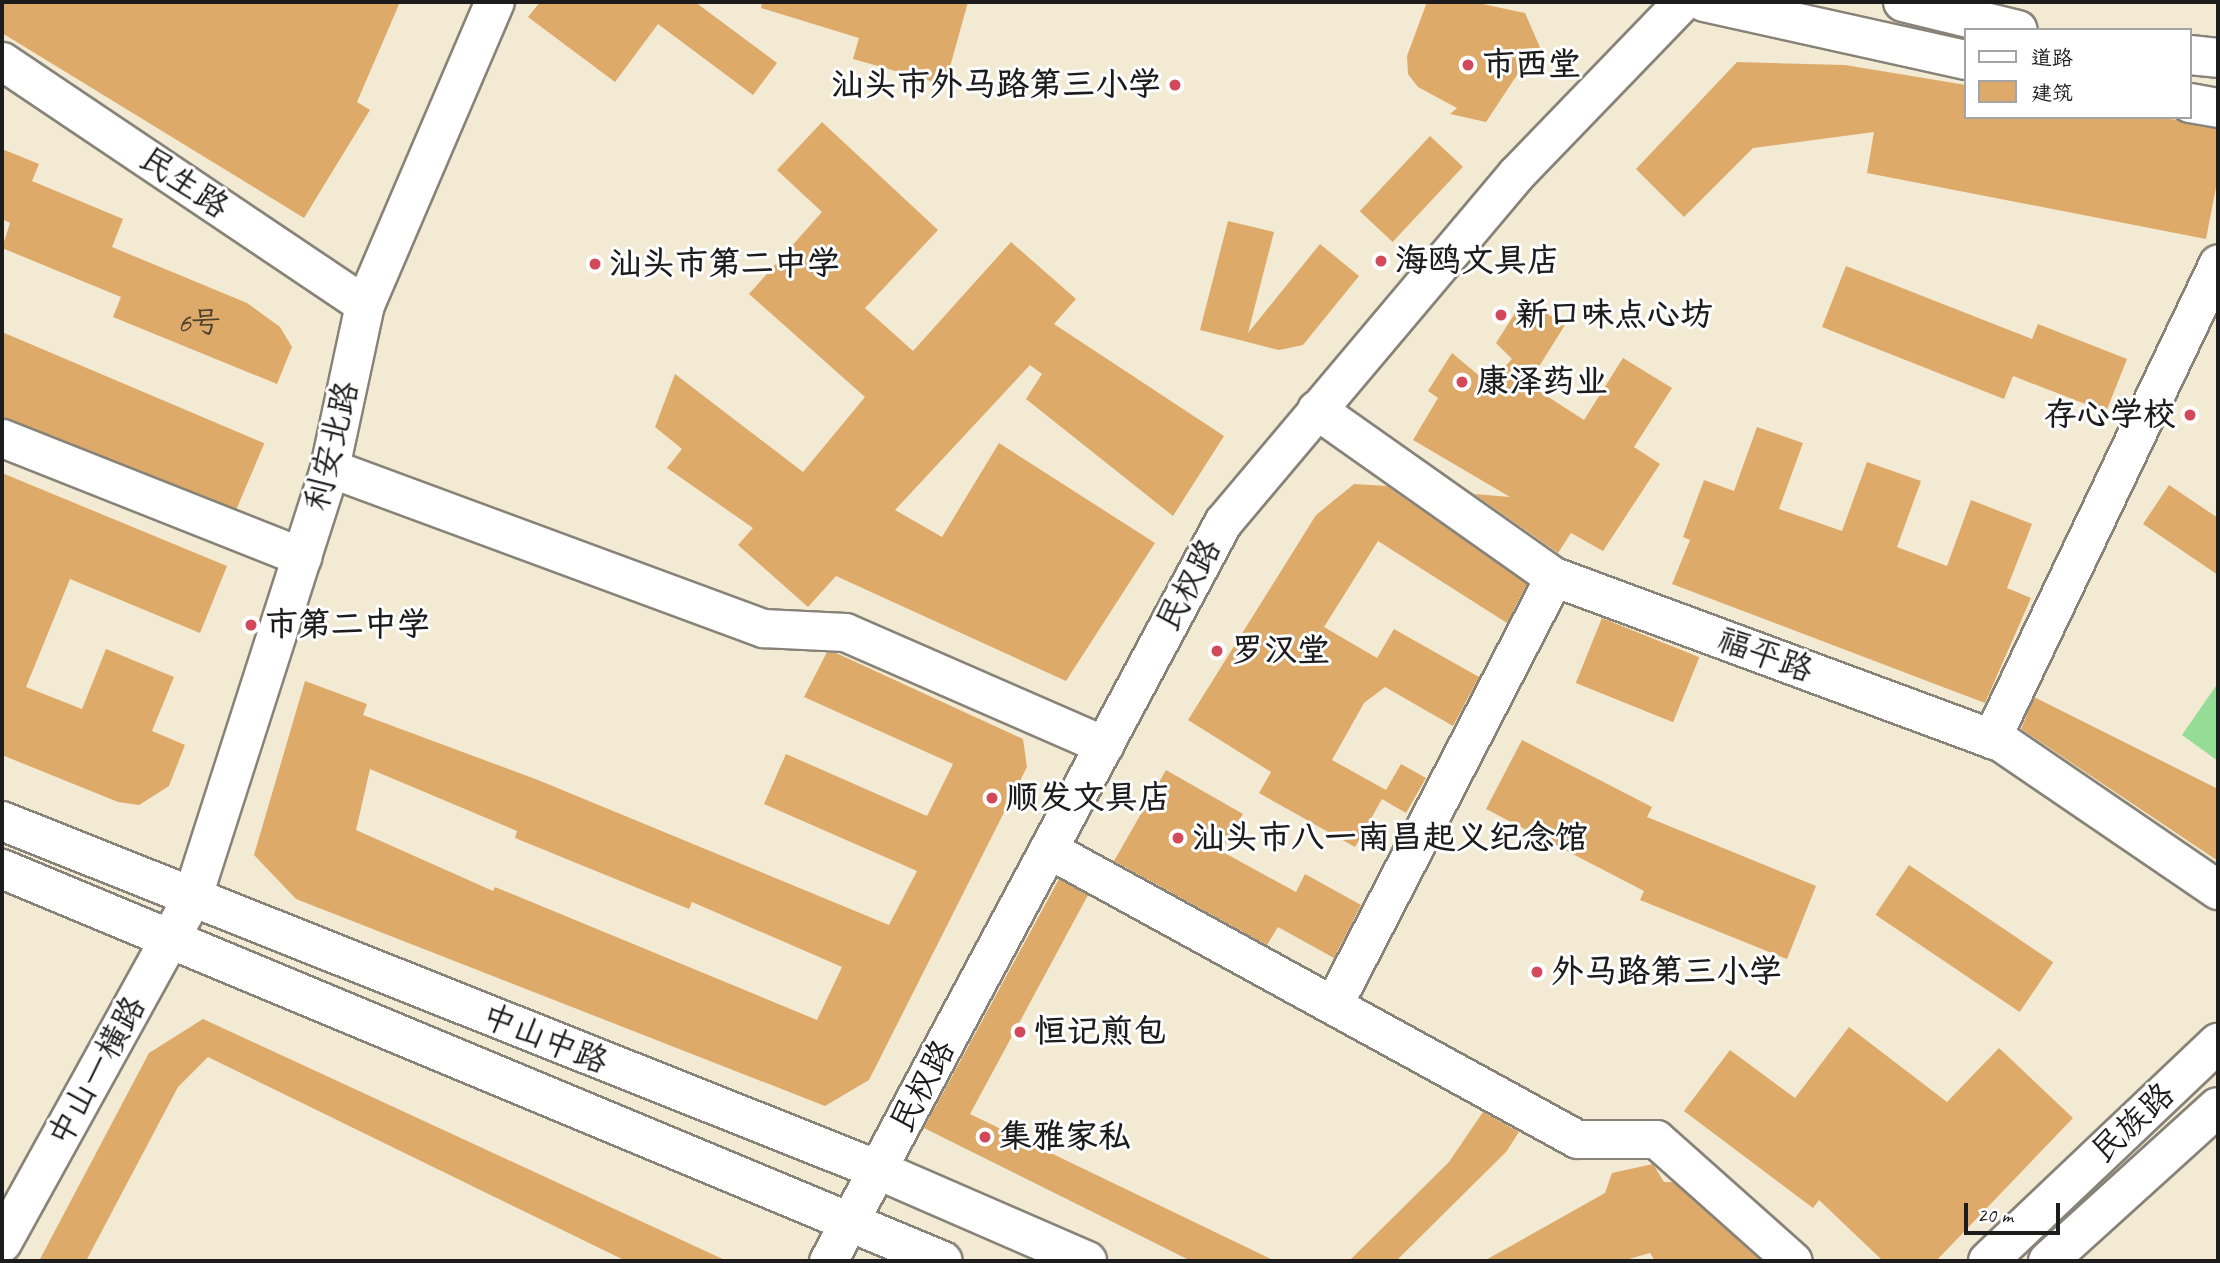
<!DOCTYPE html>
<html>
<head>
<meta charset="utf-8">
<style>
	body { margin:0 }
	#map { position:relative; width:2220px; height:1263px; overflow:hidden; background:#f3ead4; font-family:Caveat,"LXGW WenKai TC",sans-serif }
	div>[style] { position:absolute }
	.green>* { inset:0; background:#95dc96 }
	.building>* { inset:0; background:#deaa69; transform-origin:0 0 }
	.roads { filter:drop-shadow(2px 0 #888378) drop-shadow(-2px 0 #888378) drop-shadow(0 2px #888378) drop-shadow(0 -2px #888378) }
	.minor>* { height:37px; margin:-18.5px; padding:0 18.5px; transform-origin:18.5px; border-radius:18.5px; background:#fff }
	.tertiary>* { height:38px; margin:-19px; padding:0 19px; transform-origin:19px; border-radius:19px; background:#fff }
	.secondary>* { height:38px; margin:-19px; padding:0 19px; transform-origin:19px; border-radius:19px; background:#fff }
	.dots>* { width:19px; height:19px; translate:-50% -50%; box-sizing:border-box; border:4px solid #fff; border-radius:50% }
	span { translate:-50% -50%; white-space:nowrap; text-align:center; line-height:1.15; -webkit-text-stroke:6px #fff; paint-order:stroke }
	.number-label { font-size:30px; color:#4c402f }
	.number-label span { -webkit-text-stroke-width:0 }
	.poi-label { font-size:33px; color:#1c1c1c; font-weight:700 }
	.left { translate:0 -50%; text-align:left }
	.right { translate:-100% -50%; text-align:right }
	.street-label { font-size:33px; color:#1c1c1c }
	.frame { position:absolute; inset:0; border:4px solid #1c1c1c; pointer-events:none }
	.legend { position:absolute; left:1964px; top:28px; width:228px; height:91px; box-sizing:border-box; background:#fff; border:2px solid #a4a4a4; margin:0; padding:9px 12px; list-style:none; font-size:21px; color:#1c1c1c }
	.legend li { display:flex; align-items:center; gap:14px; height:35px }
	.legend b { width:35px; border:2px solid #a4a4a4 }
	.scale { position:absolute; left:1964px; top:1203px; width:96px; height:32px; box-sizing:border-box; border:4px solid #1c1c1c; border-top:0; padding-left:9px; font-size:21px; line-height:24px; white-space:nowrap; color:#1c1c1c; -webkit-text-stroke:5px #fff; paint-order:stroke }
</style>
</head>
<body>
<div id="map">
	<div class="green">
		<i style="clip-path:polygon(2218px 683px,2218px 761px,2182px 735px)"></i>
	</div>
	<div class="building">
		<i style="clip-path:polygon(2px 2px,400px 2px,357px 102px,370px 110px,304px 218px,2px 33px)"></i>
		<i style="clip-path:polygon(540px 2px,695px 2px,777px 63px,753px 95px,658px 24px,615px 82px,528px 17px)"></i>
		<i style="clip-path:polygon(762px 2px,968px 2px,945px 85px,853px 59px,859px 38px,761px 8px)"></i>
		<i style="clip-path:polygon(1427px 2px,1473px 2px,1525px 13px,1542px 52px,1517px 75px,1486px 122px,1450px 114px,1457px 108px,1418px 87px,1408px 74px,1407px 56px)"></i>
		<i style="clip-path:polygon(1737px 62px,1845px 65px,1966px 85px,1966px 117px,2162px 117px,2218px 129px,2218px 177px,2206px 239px,1867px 173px,1874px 132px,1753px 148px,1684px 217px,1636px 169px)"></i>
		<i style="clip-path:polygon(822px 122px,938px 230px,865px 308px,913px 351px,1011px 242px,1076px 299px,1054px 324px,1224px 436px,1173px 516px,1026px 399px,1042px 374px,1030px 365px,895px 510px,942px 537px,999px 443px,1155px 543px,1066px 681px,836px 576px,808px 607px,738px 545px,753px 528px,667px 468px,682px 449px,655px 427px,675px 374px,803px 472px,865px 397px,749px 294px,822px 212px,777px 170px)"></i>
		<i style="left:1430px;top:136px;width:45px;height:103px;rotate:43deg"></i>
		<i style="clip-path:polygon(2px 149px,39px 164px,32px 181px,123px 219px,112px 247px,247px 303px,280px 327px,292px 347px,277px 384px,113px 317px,121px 297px,2px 248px,10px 223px,2px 219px)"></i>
		<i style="clip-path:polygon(1228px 221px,1274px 232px,1248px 333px,1320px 244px,1359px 276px,1303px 345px,1279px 350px,1200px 330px)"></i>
		<i style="clip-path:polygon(1846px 266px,2032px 339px,2038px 324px,2127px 359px,2106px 412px,2013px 376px,2004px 399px,1822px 327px)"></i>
		<i style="clip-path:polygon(1524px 299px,1565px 325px,1528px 384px,1584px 420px,1623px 358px,1672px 388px,1634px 447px,1660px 464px,1603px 551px,1571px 533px,1558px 553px,1474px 494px,1510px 497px,1413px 440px,1438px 398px,1428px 391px,1452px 353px,1489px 384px,1512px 359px,1496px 343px)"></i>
		<i style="left:2px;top:332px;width:285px;height:79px;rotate:23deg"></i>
		<i style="clip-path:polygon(1757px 427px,1803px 443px,1779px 509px,1842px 531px,1867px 462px,1921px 481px,1897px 547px,1947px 566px,1971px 500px,2032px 524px,2007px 588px,2031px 598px,1985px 703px,1672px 584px,1690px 540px,1683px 537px,1704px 480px,1734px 491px)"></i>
		<i style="clip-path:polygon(2px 473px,227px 566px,200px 633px,70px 579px,26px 687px,82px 709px,106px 649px,174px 677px,152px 731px,185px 745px,169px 786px,139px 805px,118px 802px,2px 755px)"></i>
		<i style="clip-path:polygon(1354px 484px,1387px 486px,1527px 584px,1507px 623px,1378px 541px,1324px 627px,1377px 658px,1394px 629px,1479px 677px,1453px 726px,1385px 687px,1364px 703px,1332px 760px,1386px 790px,1401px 764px,1426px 778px,1406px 813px,1382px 799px,1355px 847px,1259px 793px,1271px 772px,1188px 720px,1316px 515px)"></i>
		<i style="clip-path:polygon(2169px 485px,2218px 518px,2218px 575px,2143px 524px)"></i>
		<i style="left:1602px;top:618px;width:105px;height:70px;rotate:22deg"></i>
		<i style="clip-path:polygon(evenodd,827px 652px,836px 653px,1023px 739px,1027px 767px,869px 1080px,825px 1106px,296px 899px,254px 855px,305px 681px,367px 704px,363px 715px,538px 780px,889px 925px,917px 871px,764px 804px,786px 754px,927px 816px,953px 764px,804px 697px,827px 652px,370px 769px,517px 831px,515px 838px,689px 909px,692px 902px,842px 967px,817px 1020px,495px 887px,493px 891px,356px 830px,370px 769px)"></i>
		<i style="clip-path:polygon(2034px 697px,2218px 789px,2218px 861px,2021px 729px)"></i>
		<i style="clip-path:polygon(1522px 740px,1652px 807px,1647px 817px,1816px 886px,1787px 959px,1640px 900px,1644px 891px,1486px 809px)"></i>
		<i style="clip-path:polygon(1166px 770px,1243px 814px,1221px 851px,1296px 892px,1305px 874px,1361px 905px,1334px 958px,1278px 927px,1267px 945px,1114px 861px)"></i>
		<i style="left:1909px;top:865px;width:174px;height:60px;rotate:34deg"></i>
		<i style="clip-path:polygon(1059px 879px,1088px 895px,970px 1114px,1275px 1261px,1191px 1261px,924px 1128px)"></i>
		<i style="clip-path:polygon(203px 1019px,727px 1261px,626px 1261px,208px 1057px,178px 1087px,86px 1261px,39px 1261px,149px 1053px)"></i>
		<i style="clip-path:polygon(1849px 1027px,1947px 1102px,1999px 1048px,2073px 1118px,1936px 1261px,1883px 1261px,1819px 1200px,1813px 1208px,1684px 1111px,1730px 1050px,1795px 1098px)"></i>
		<i style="clip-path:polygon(1483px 1112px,1519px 1132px,1506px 1152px,1396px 1261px,1349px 1261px,1449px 1162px)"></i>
		<i style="clip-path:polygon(1653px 1164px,1664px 1182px,1673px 1182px,1762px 1261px,1655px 1261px,1650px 1253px,1622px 1261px,1484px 1261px,1605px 1193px,1612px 1173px)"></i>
	</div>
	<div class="roads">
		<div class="minor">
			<i style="left:2px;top:61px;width:437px;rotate:33.9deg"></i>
			<i style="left:2px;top:438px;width:323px;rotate:21.6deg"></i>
			<i style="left:330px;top:468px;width:462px;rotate:20.3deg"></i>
			<i style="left:763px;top:628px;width:82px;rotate:2.8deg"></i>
			<i style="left:845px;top:632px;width:283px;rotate:23.6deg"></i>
			<i style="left:1991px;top:739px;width:527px;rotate:-64.5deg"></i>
			<i style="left:1048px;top:849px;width:603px;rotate:28.73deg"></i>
			<i style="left:1577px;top:1139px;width:79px"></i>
			<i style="left:1656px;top:1139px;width:183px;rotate:41.7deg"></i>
			<i style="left:1333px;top:1005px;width:482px;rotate:-62.7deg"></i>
			<i style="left:828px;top:1261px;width:838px;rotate:-61.88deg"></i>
			<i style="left:1223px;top:522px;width:455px;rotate:-49.9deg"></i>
			<i style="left:1516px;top:174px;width:239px;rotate:-46deg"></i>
		</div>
		<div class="tertiary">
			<i style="left:1704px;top:2px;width:268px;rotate:12.5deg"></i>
			<i style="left:1903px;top:2px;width:118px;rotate:13.7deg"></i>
			<i style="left:2190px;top:55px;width:28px;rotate:6deg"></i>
			<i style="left:2190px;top:103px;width:28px;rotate:10deg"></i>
			<i style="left:1317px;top:410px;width:290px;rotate:35.2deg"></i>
			<i style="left:1554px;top:577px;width:476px;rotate:20.3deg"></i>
			<i style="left:2001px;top:742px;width:263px;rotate:34.3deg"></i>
			<i style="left:2px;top:1243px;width:393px;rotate:-61.1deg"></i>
			<i style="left:192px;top:899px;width:453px;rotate:-72.2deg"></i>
			<i style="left:330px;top:468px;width:167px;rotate:-77.9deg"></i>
			<i style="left:365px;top:305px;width:330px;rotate:-66.8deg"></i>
			<i style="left:1988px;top:1261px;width:317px;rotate:-43.5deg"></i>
			<i style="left:2048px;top:1261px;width:229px;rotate:-42.2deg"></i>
		</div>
		<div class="secondary">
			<i style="left:2px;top:821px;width:943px;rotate:21.72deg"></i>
			<i style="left:878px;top:1170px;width:228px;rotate:23.5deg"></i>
			<i style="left:2px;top:869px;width:1019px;rotate:22.62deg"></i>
		</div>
	</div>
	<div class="dots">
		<i style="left:1468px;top:65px;background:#d1495b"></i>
		<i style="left:1175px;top:85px;background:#d1495b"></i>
		<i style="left:1381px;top:261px;background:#d1495b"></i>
		<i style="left:595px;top:264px;background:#d1495b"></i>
		<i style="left:1501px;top:315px;background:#d1495b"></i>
		<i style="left:1462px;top:382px;background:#d1495b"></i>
		<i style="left:2190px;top:415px;background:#d1495b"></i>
		<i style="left:251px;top:625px;background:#d1495b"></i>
		<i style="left:1217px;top:651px;background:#d1495b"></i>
		<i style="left:992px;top:798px;background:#d1495b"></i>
		<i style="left:1178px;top:838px;background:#d1495b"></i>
		<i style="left:1537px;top:972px;background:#d1495b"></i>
		<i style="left:1020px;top:1032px;background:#d1495b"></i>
		<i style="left:985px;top:1137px;background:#d1495b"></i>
	</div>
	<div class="number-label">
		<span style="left:199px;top:322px">6号</span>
	</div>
	<div class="poi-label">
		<span class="left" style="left:1482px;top:65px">市西堂</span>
		<span class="right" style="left:1161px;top:85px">汕头市外马路第三小学</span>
		<span class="left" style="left:1395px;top:261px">海鸥文具店</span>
		<span class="left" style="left:609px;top:264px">汕头市第二中学</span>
		<span class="left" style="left:1515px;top:315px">新口味点心坊</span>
		<span class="left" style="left:1476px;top:382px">康泽药业</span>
		<span class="right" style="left:2176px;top:415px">存心学校</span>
		<span class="left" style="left:265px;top:625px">市第二中学</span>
		<span class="left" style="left:1231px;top:651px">罗汉堂</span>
		<span class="left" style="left:1006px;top:798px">顺发文具店</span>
		<span class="left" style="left:1192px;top:838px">汕头市八一南昌起义纪念馆</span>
		<span class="left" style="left:1551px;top:972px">外马路第三小学</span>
		<span class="left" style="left:1034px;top:1032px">恒记煎包</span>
		<span class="left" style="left:999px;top:1137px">集雅家私</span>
	</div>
	<div class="street-label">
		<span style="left:184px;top:183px;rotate:34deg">民生路</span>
		<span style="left:332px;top:446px;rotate:-76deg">利安北路</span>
		<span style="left:1189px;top:585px;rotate:-62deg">民权路</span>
		<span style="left:1765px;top:655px;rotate:20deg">福平路</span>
		<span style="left:545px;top:1039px;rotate:22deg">中山中路</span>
		<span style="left:97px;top:1071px;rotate:-61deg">中山一横路</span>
		<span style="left:923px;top:1086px;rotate:-62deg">民权路</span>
		<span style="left:2133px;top:1123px;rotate:-43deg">民族路</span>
	</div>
	<div class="frame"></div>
	<ul class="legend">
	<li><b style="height:9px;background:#fff"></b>道路</li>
	<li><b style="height:19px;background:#deaa69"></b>建筑</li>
	</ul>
	<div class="scale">20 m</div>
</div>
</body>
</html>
